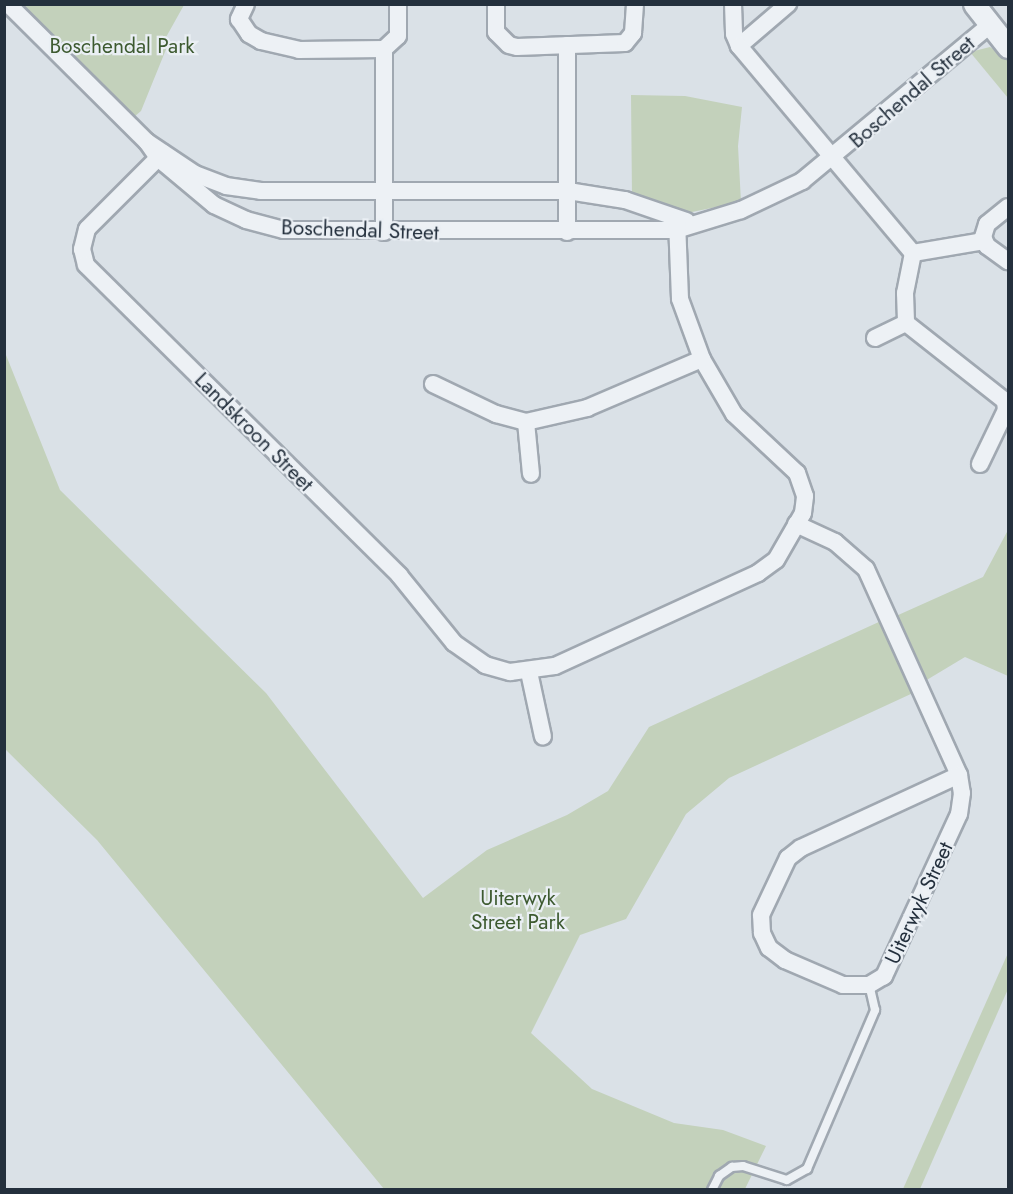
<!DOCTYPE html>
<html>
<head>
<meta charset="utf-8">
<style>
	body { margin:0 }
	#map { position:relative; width:1013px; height:1194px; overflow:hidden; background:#dae1e7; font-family:Jost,sans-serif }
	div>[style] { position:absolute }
	.green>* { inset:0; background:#c3d1bb }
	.roads { filter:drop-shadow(2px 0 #a0a8b1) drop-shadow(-2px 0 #a0a8b1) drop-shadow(0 2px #a0a8b1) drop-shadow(0 -2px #a0a8b1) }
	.service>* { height:8px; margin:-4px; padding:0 4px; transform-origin:4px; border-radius:4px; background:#edf1f5 }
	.minor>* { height:16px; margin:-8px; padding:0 8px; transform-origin:8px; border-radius:8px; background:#edf1f5 }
	.tertiary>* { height:21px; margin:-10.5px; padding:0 10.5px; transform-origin:10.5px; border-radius:10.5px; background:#edf1f5 }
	span { translate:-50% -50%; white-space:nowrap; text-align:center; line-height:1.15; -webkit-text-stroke:4.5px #eaeff4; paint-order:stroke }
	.park-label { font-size:21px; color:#3d5a30 }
	.street-label { font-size:21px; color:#24303d }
	.frame { position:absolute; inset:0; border:6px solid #24303d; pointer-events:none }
</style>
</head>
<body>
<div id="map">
	<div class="green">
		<i style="clip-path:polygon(19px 5px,184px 5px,165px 39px,169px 42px,141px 111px,134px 117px)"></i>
		<i style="clip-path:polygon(990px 47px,1008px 59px,1008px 98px,970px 52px)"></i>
		<i style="clip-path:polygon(631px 95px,685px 96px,742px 107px,738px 146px,741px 202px,687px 213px,632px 198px)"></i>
		<i style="clip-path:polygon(4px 350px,60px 490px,266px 693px,423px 898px,487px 850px,567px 815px,608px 791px,649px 727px,881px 621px,913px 693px,729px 778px,686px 814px,626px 919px,580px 935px,531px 1033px,592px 1089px,674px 1123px,723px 1130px,766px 1146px,745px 1189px,384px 1189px,97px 840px,5px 749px)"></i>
		<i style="clip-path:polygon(1008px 530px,1008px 676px,965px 657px,925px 681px,896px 616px,983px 577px)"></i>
		<i style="clip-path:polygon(1008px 953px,1008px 989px,920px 1189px,903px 1189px)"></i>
	</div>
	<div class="roads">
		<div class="service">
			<i style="left:712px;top:1190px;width:16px;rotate:-63deg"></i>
			<i style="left:719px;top:1176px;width:16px;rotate:-35deg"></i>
			<i style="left:732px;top:1167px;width:11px;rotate:-5deg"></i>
			<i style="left:743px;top:1166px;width:46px;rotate:17.7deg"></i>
			<i style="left:787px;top:1180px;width:23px;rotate:-29deg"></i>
			<i style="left:807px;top:1169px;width:173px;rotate:-66.8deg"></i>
			<i style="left:875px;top:1010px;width:26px;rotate:-103deg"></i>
		</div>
		<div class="minor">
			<i style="left:8px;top:4px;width:196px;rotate:44.8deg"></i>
			<i style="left:147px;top:142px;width:58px;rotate:33.7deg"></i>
			<i style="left:195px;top:174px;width:33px;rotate:21deg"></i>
			<i style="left:226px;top:186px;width:35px;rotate:8deg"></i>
			<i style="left:261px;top:191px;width:307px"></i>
			<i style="left:568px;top:191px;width:58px;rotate:9deg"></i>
			<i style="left:625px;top:200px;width:65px;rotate:19deg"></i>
			<i style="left:246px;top:4px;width:17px;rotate:115deg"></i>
			<i style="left:239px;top:19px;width:18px;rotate:56deg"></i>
			<i style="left:249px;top:34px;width:14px;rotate:30deg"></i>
			<i style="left:261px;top:41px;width:39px;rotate:13deg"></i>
			<i style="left:299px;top:50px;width:85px;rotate:-0.7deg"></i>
			<i style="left:384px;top:49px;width:19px;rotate:-43deg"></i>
			<i style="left:398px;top:36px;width:32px;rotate:-90deg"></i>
			<i style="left:496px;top:4px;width:28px;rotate:90deg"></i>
			<i style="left:496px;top:32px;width:18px;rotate:45deg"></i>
			<i style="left:509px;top:45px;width:8px;rotate:14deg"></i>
			<i style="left:517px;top:47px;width:108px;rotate:-2.1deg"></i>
			<i style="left:625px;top:43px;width:13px;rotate:-51deg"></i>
			<i style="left:633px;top:33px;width:29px;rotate:-86deg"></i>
			<i style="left:733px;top:4px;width:30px;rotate:88deg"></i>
			<i style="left:734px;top:34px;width:13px;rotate:67deg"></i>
			<i style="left:739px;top:46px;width:65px;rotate:-40.6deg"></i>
			<i style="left:567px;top:45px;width:187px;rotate:90deg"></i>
			<i style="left:739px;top:46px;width:270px;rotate:50deg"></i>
			<i style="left:147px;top:142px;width:19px;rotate:55deg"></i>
			<i style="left:158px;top:158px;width:73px;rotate:40deg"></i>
			<i style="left:214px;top:205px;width:35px;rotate:25deg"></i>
			<i style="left:246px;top:220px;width:39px;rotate:15deg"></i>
			<i style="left:284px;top:230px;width:392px"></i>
			<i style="left:676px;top:230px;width:68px;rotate:-17.1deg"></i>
			<i style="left:741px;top:210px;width:68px;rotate:-25.4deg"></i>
			<i style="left:802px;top:181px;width:244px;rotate:-39.7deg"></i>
			<i style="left:163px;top:153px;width:107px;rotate:135deg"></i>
			<i style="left:87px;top:229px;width:21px;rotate:104deg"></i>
			<i style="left:82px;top:249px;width:16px;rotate:76deg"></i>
			<i style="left:86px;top:265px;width:441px;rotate:44.7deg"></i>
			<i style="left:399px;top:575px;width:87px;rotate:51deg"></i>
			<i style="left:454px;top:643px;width:38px;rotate:35deg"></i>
			<i style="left:485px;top:665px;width:26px;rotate:16deg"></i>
			<i style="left:510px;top:672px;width:45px;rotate:-7.6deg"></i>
			<i style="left:555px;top:666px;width:223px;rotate:-24.6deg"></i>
			<i style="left:758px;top:573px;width:22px;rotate:-36deg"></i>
			<i style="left:776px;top:560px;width:54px;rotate:-60.1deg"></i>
			<i style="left:803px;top:513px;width:17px;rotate:-83deg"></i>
			<i style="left:805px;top:496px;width:24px;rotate:-109deg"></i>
			<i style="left:797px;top:473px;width:86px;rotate:-136.9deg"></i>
			<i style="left:734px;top:414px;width:64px;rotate:-120.2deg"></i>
			<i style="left:702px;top:359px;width:64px;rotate:-110.1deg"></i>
			<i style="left:680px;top:299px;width:79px;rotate:-92.2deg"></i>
			<i style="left:1008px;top:207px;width:27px;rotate:141deg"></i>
			<i style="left:987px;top:224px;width:14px;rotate:107deg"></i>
			<i style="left:983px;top:237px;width:10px;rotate:66deg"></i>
			<i style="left:987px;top:246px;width:26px;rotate:36deg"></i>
			<i style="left:384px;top:232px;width:183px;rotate:-90deg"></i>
			<i style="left:913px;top:253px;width:41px;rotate:101.3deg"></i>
			<i style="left:905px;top:293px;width:30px;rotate:88deg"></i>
			<i style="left:906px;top:323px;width:126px;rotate:38.2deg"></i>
			<i style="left:1005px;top:401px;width:9px;rotate:84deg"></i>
			<i style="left:1006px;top:410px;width:60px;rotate:115.7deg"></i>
			<i style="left:913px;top:253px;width:72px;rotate:-9.6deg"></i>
			<i style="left:875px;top:338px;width:34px;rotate:-26deg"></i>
			<i style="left:433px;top:384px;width:70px;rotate:25.5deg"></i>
			<i style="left:496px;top:414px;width:31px;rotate:15deg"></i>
			<i style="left:526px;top:422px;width:63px;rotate:-12.9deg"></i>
			<i style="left:587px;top:408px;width:125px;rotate:-23.1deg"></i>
			<i style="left:526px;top:422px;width:52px;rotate:84.5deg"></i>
			<i style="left:796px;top:524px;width:43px;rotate:24.8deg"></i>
			<i style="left:835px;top:542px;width:41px;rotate:41.1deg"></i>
			<i style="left:866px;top:569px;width:226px;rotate:65.7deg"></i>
			<i style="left:959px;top:775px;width:18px;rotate:81deg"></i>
			<i style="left:962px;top:793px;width:21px;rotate:98deg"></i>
			<i style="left:959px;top:814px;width:179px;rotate:114.8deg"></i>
			<i style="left:884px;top:976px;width:17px;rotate:149deg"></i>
			<i style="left:869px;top:985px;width:26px;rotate:180deg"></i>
			<i style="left:843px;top:985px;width:63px;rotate:-156.7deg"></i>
			<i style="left:785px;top:960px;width:20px;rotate:-143deg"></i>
			<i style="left:769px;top:948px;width:17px;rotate:-115deg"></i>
			<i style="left:762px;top:933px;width:18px;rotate:-93deg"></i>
			<i style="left:761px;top:915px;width:63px;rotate:-64.7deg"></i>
			<i style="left:788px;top:858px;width:16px;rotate:-38deg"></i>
			<i style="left:801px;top:848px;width:174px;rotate:-24.8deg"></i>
			<i style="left:529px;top:672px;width:66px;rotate:77.8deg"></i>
		</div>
		<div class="tertiary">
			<i style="left:974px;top:4px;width:55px;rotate:51.7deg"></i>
		</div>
	</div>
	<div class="park-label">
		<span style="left:122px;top:46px">Boschendal Park</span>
		<span style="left:518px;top:910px">Uiterwyk<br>Street Park</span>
	</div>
	<div class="street-label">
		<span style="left:912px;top:92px;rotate:-41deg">Boschendal Street</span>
		<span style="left:360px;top:230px;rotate:2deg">Boschendal Street</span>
		<span style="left:254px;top:432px;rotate:45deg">Landskroon Street</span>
		<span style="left:919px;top:903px;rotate:-65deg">Uiterwyk Street</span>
	</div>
	<div class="frame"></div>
</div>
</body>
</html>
